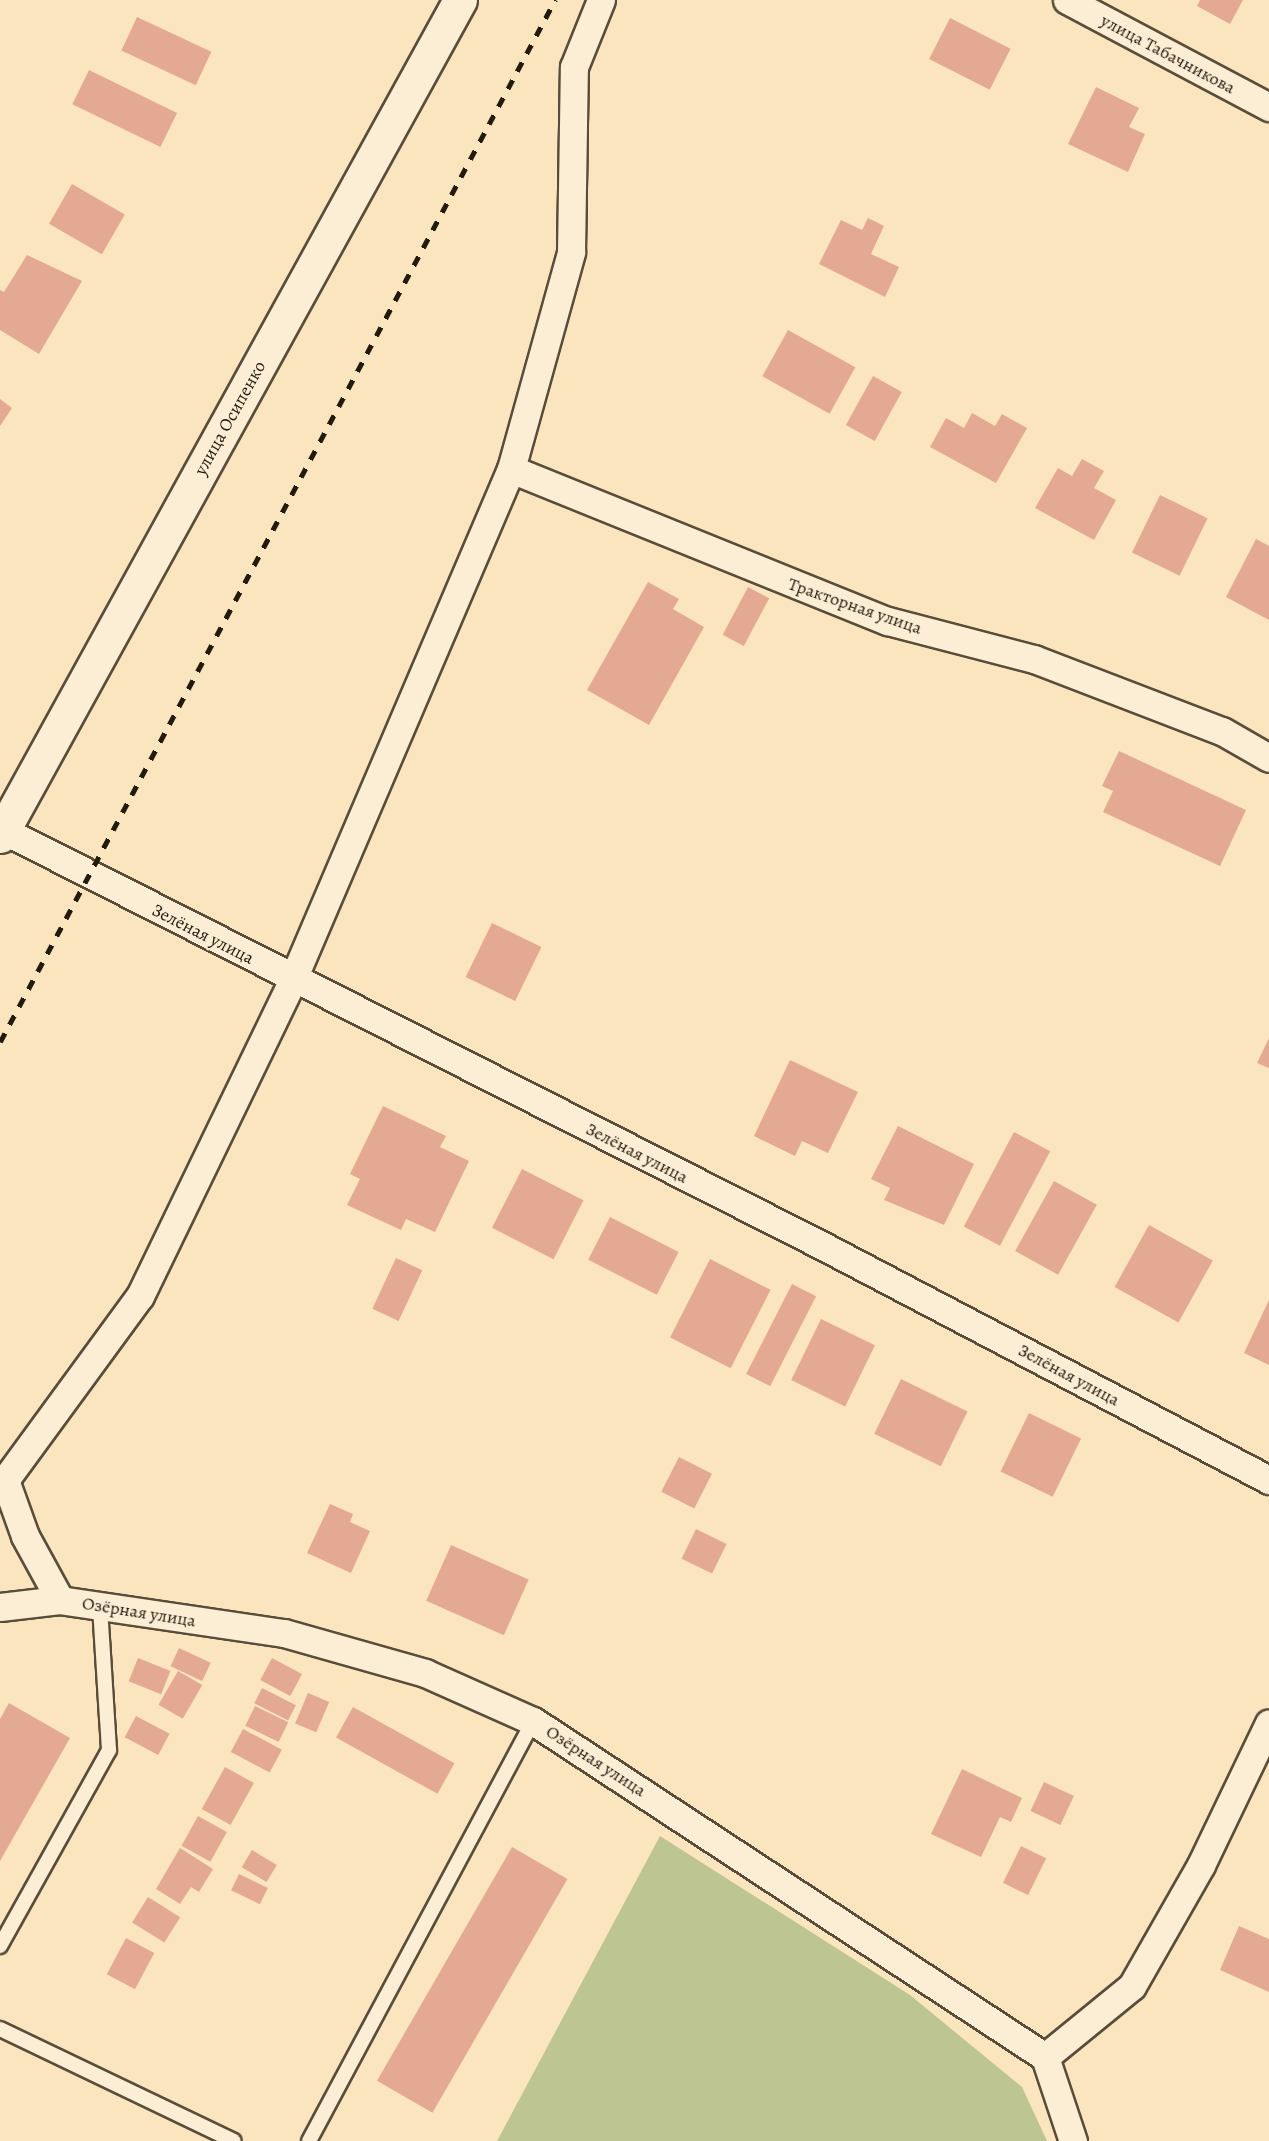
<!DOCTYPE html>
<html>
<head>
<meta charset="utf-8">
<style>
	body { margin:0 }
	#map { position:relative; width:1269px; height:2141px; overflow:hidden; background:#fbe5be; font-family:Alegreya,serif }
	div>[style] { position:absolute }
	.green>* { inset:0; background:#bdc592 }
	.building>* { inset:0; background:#e4a992; transform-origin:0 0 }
	.roads { filter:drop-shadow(2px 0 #594d3a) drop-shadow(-2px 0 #594d3a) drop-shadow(0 2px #594d3a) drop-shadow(0 -2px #594d3a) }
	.lane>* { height:14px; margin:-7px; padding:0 7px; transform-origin:7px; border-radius:7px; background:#fceed5 }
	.street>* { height:27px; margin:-13.5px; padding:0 13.5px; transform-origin:13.5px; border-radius:13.5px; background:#fceed5 }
	.secondary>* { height:33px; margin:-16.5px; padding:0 16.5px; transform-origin:16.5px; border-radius:16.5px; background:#fceed5 }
	.rail>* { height:4.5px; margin-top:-2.25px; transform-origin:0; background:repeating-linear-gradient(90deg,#231a0e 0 10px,transparent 0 20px) }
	span { translate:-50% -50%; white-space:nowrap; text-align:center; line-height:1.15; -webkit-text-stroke:4.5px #fceed5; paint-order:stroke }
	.street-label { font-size:18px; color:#231a0e }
</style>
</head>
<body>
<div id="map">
	<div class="green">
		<i style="clip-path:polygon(660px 1836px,910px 1995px,1022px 2087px,1047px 2141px,497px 2141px)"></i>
	</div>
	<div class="building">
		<i style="clip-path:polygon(1200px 0,1243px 0,1230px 24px,1197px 6px)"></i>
		<i style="left:137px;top:17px;width:82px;height:37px;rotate:25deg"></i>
		<i style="left:950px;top:18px;width:68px;height:46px;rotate:27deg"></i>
		<i style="left:89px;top:70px;width:98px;height:38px;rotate:26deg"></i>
		<i style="clip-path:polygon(1096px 87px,1139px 108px,1129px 127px,1145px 134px,1128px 172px,1068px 144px)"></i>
		<i style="left:72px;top:184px;width:61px;height:46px;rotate:30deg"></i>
		<i style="clip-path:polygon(868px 218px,884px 226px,871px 254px,899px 267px,885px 297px,819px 264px,841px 220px,862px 230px)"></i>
		<i style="clip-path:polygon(27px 255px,82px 281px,39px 354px,0 330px,0 290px,4px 292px)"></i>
		<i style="left:788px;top:330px;width:77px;height:53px;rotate:29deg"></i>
		<i style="left:873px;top:376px;width:33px;height:56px;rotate:29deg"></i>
		<i style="clip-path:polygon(0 399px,12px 408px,0 426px)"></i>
		<i style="clip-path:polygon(972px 413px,995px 426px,1002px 414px,1027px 428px,996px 483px,930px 447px,946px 418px,964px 428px)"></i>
		<i style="clip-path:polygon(1082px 459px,1104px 471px,1094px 488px,1116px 500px,1094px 540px,1035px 508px,1058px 468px,1072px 476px)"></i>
		<i style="left:1160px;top:495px;width:53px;height:64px;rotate:26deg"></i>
		<i style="clip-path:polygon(1256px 539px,1269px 546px,1269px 620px,1226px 597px)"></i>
		<i style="clip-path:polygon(648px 582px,679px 599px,673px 609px,704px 627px,649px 725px,587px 690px)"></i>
		<i style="left:748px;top:587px;width:24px;height:54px;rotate:28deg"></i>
		<i style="clip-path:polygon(1119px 751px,1246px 810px,1220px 866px,1103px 812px,1113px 791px,1102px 786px)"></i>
		<i style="left:492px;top:923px;width:55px;height:60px;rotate:26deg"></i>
		<i style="clip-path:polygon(1269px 1038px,1269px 1068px,1257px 1063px)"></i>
		<i style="clip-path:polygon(790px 1060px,858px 1092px,828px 1153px,802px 1141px,795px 1156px,754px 1136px)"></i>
		<i style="clip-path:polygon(383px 1106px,446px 1136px,440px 1147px,469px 1161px,435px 1232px,406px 1219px,401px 1230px,347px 1205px,360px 1179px,350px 1174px)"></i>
		<i style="clip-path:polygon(898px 1126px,974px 1164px,944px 1225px,884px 1200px,890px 1188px,871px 1179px)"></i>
		<i style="left:1014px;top:1132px;width:41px;height:107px;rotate:28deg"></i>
		<i style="left:522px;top:1169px;width:69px;height:66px;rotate:27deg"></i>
		<i style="left:1054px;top:1181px;width:49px;height:80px;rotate:29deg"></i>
		<i style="left:610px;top:1217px;width:77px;height:48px;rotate:27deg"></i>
		<i style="left:1149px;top:1225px;width:73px;height:71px;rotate:29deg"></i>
		<i style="left:396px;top:1258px;width:29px;height:56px;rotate:25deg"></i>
		<i style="left:710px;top:1259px;width:68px;height:88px;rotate:27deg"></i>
		<i style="left:792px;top:1284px;width:27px;height:101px;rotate:27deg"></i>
		<i style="clip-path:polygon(1269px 1300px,1269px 1365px,1244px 1353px)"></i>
		<i style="left:821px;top:1319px;width:60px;height:68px;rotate:26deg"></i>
		<i style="left:901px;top:1379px;width:74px;height:61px;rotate:26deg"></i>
		<i style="left:1029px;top:1413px;width:58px;height:65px;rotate:26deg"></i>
		<i style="left:679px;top:1457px;width:37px;height:39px;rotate:27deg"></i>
		<i style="clip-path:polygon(330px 1504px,353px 1514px,350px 1522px,370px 1531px,351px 1573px,307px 1553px)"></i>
		<i style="left:696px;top:1529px;width:34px;height:33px;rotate:26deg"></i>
		<i style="left:451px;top:1545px;width:85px;height:61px;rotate:24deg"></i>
		<i style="left:179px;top:1648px;width:35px;height:20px;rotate:25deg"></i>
		<i style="left:138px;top:1658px;width:35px;height:25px;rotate:22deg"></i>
		<i style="left:272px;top:1658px;width:34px;height:25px;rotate:28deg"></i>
		<i style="left:178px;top:1671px;width:28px;height:39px;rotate:30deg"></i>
		<i style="left:262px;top:1688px;width:38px;height:17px;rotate:27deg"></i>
		<i style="left:308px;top:1693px;width:23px;height:33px;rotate:23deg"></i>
		<i style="clip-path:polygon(9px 1703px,70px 1738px,0 1861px,0 1719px)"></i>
		<i style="left:255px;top:1706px;width:37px;height:22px;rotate:26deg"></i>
		<i style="left:353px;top:1707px;width:116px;height:35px;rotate:29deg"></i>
		<i style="left:136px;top:1716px;width:38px;height:24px;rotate:28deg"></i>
		<i style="left:243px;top:1729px;width:44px;height:26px;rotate:28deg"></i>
		<i style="left:225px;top:1767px;width:33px;height:48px;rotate:29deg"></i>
		<i style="clip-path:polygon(962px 1769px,1022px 1798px,1011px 1822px,1000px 1817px,981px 1857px,931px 1834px)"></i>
		<i style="left:1044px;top:1782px;width:33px;height:32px;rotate:25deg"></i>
		<i style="left:198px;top:1816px;width:33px;height:34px;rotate:29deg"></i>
		<i style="left:1021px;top:1846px;width:28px;height:41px;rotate:26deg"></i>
		<i style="left:512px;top:1847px;width:64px;height:270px;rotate:30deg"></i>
		<i style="clip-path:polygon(180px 1848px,213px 1869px,199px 1892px,191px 1887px,180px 1904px,156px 1889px)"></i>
		<i style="left:252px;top:1850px;width:29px;height:20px;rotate:31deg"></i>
		<i style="left:239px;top:1874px;width:32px;height:18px;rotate:26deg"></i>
		<i style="left:148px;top:1897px;width:38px;height:30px;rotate:32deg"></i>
		<i style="clip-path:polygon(1239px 1926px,1269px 1939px,1269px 1992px,1220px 1970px)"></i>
		<i style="left:126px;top:1938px;width:32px;height:41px;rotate:28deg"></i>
	</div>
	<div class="roads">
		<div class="lane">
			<i style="left:0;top:1946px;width:224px;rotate:-60.9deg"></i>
			<i style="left:109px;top:1750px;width:144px;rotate:-93.6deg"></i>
			<i style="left:0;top:2029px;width:259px;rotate:25.6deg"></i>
			<i style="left:309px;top:2141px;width:476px;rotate:-61.9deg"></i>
		</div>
		<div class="street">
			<i style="left:1067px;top:0;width:229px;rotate:27.9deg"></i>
			<i style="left:511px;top:469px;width:406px;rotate:22deg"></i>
			<i style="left:888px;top:621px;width:151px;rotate:14.6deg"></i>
			<i style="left:1034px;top:659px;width:201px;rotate:21deg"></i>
			<i style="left:1222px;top:731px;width:54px;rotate:29.9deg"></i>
			<i style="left:3px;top:830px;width:919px;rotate:26.9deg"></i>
			<i style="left:823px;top:1246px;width:504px;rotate:27.68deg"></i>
			<i style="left:5px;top:1480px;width:59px;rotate:70.3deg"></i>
			<i style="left:25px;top:1536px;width:73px;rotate:61.3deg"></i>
			<i style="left:0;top:1487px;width:237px;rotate:-53.8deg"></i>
			<i style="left:140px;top:1296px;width:352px;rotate:-64.2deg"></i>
			<i style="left:293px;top:979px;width:555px;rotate:-66.86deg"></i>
			<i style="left:511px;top:469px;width:225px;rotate:-74.5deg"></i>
			<i style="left:571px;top:252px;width:185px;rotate:-89.1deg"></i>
			<i style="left:574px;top:67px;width:72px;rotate:-68.1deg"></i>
			<i style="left:0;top:1607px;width:60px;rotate:-6.7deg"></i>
			<i style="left:60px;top:1600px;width:226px;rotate:8.4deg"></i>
			<i style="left:284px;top:1633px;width:147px;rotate:15.8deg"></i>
			<i style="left:425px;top:1673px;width:118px;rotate:24deg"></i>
			<i style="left:533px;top:1721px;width:612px;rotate:33.27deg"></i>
			<i style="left:1045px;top:2057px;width:89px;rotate:71.6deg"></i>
			<i style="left:1045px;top:2057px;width:112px;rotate:-39.2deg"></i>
			<i style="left:1132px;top:1986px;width:139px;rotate:-60.3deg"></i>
			<i style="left:1201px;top:1865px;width:157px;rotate:-64.4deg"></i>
		</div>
		<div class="secondary">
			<i style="left:0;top:836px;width:954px;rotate:-61.18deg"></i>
		</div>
	</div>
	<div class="rail">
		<i style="left:0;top:1042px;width:1181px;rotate:-61.96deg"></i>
	</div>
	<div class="street-label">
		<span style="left:1168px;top:54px;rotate:28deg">улица Табачникова</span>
		<span style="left:230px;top:418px;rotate:-61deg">улица Осипенко</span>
		<span style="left:855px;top:606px;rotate:19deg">Тракторная улица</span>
		<span style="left:203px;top:934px;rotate:27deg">Зелёная улица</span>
		<span style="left:637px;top:1153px;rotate:27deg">Зелёная улица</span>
		<span style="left:1069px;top:1375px;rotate:28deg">Зелёная улица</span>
		<span style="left:139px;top:1612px;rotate:9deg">Озёрная улица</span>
		<span style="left:596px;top:1761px;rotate:33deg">Озёрная улица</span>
	</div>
</div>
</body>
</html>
